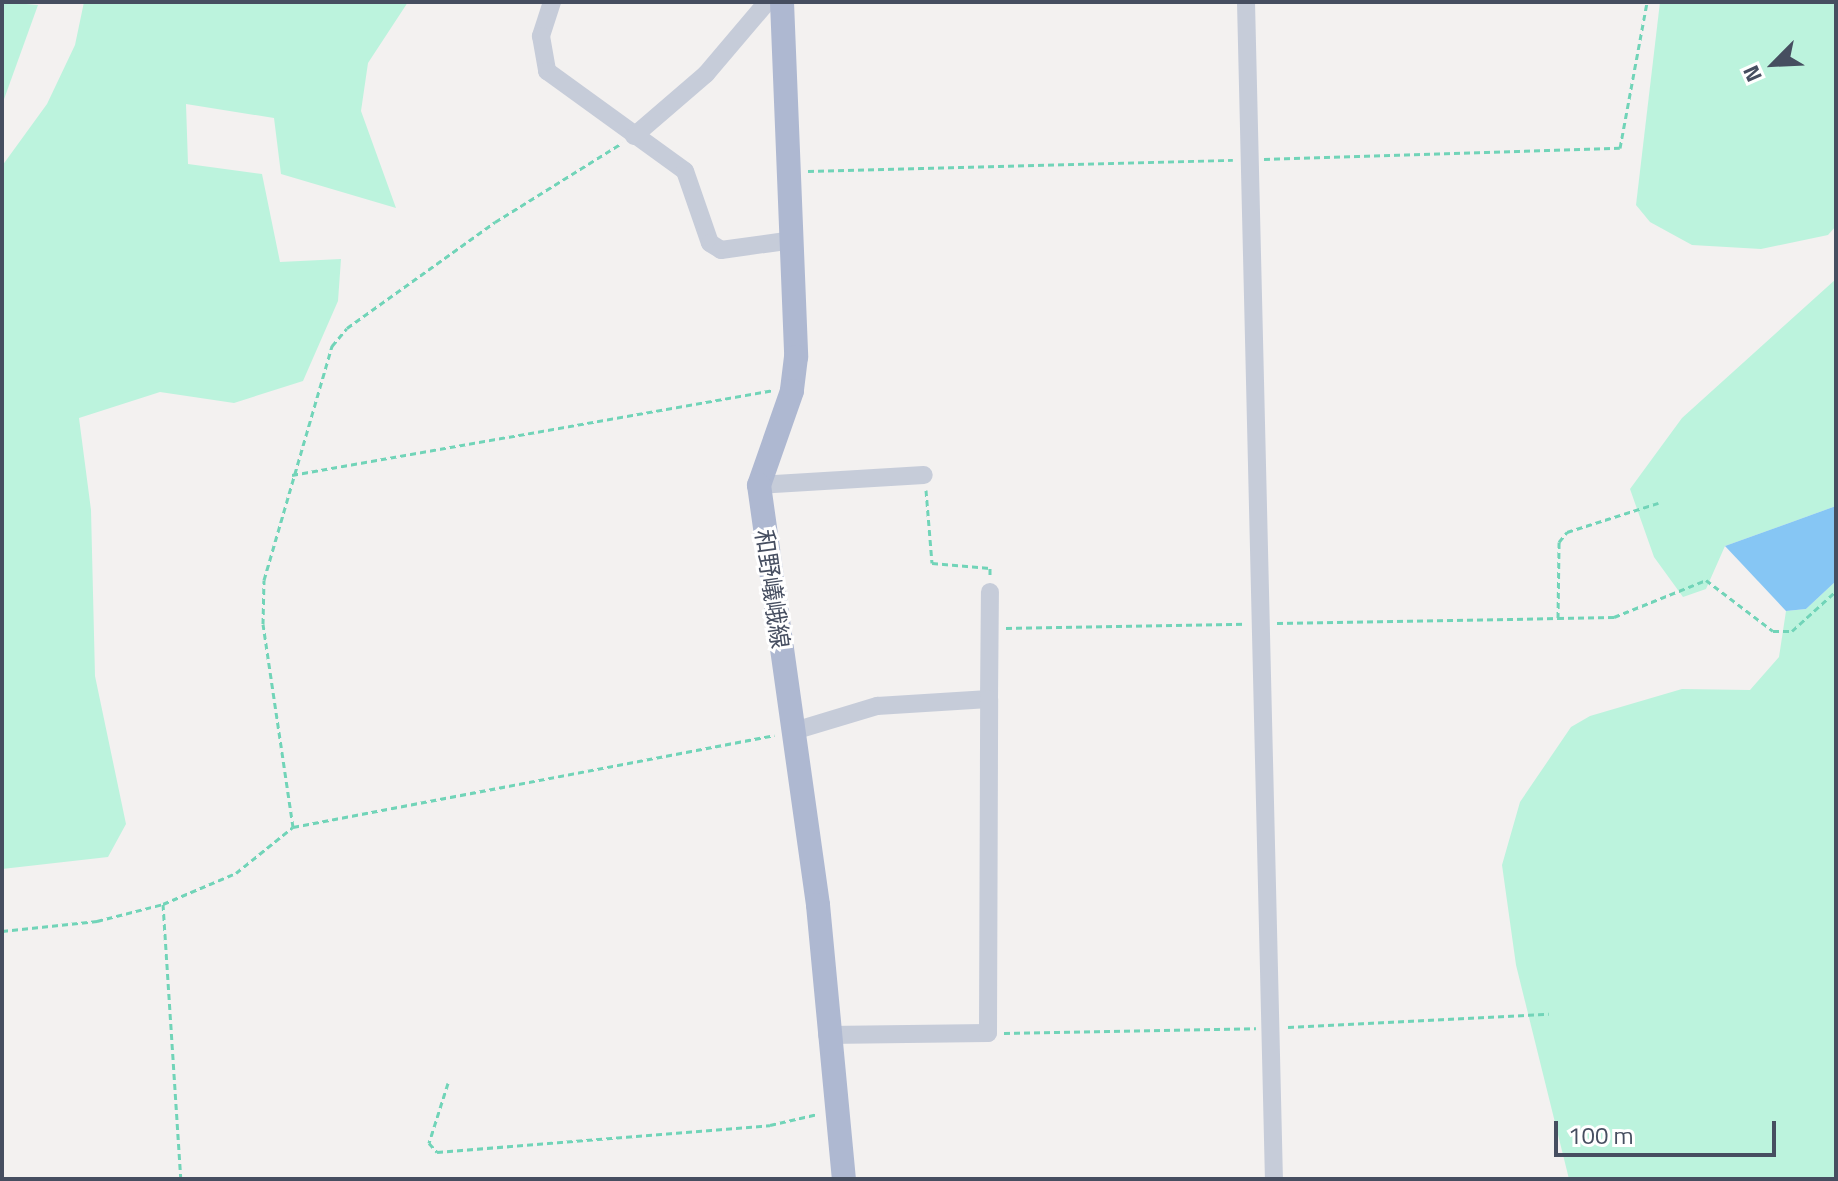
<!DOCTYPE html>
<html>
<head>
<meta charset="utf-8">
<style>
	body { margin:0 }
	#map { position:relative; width:1838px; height:1181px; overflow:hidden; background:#f3f1f0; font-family:"Titillium Web","Noto Sans JP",sans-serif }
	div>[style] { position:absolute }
	.green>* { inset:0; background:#bcf3dd }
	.water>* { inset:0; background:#86c6f4 }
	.path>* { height:3px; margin-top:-1.5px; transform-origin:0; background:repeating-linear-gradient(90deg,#71d4b8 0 6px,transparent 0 10px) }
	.minor>* { height:18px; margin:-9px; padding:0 9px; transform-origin:9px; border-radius:9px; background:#c6ccd9 }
	.major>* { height:24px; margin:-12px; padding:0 12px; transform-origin:12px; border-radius:12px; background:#aeb8d1 }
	span { translate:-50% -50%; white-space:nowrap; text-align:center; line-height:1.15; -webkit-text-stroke:6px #fff; paint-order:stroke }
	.street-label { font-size:24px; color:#464e60 }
	.frame { position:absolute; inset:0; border:4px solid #464e60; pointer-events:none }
	.north { position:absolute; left:1734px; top:24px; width:80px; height:80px; -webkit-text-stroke:6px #fff; paint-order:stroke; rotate:246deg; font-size:22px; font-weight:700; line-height:32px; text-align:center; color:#464e60 }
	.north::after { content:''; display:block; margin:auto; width:28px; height:36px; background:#464e60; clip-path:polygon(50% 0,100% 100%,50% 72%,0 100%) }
	.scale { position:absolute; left:1554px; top:1121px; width:222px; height:36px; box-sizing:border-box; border:4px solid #464e60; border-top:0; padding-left:10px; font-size:24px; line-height:28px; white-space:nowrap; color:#464e60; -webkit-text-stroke:6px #fff; paint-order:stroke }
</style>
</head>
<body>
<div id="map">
	<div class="green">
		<i style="clip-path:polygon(2px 2px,38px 5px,3px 102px,2px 102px)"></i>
		<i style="clip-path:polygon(84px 2px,408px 2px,368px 63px,361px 111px,396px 208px,281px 174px,274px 118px,186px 104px,188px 164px,262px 174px,280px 262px,341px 259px,338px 301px,303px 381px,234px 403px,160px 392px,79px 418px,91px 510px,95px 676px,126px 824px,108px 857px,2px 869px,2px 166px,47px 104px,75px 45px)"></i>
		<i style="clip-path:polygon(1660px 2px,1836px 2px,1836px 226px,1828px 235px,1761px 249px,1692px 245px,1650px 222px,1636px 205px)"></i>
		<i style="clip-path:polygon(1836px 279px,1836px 506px,1725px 546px,1706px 589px,1683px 597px,1654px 557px,1630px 489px,1682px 418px)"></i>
		<i style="clip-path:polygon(1836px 581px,1836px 1179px,1569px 1179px,1516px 965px,1502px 865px,1520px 802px,1571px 727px,1590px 716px,1682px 689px,1750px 690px,1779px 657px,1786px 611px,1806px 609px)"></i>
	</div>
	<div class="water">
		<i style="clip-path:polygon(1836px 506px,1836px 581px,1806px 609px,1786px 611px,1725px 546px)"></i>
	</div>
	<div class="path">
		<i style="left:1264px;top:159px;width:356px;rotate:-1.8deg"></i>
		<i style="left:1620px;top:148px;width:148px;rotate:-79.5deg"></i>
		<i style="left:808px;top:171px;width:425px;rotate:-1.5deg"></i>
		<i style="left:292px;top:475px;width:488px;rotate:-10deg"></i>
		<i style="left:926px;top:490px;width:73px;rotate:85.3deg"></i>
		<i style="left:932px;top:563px;width:58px;rotate:4.9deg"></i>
		<i style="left:990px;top:568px;width:8px;rotate:90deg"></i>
		<i style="left:1558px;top:618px;width:56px;rotate:-1deg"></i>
		<i style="left:1614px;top:617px;width:99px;rotate:-21.9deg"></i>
		<i style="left:1706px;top:580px;width:84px;rotate:37.3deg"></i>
		<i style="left:1773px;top:631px;width:19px"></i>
		<i style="left:1792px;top:631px;width:59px;rotate:-42.3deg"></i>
		<i style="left:1277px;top:623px;width:281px;rotate:-1deg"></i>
		<i style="left:1558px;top:618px;width:76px;rotate:-89.2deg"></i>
		<i style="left:1559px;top:542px;width:13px;rotate:-51deg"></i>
		<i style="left:1567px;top:532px;width:96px;rotate:-17.7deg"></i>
		<i style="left:1006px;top:628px;width:240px;rotate:-1deg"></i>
		<i style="left:293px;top:827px;width:205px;rotate:-98.4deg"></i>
		<i style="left:263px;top:624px;width:44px;rotate:-88.7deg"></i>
		<i style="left:264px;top:580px;width:244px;rotate:-73.8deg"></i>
		<i style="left:332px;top:346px;width:23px;rotate:-50deg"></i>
		<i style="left:347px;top:328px;width:182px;rotate:-35.6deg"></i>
		<i style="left:495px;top:222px;width:150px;rotate:-31.9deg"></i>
		<i style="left:163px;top:904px;width:276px;rotate:86.3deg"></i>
		<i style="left:2px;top:931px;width:96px;rotate:-6deg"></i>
		<i style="left:97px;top:921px;width:68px;rotate:-14.4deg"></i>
		<i style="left:163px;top:904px;width:79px;rotate:-23deg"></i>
		<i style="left:236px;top:873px;width:73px;rotate:-38.9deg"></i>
		<i style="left:293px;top:827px;width:490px;rotate:-10.8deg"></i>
		<i style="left:1288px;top:1027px;width:261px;rotate:-2.9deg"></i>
		<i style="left:1004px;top:1033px;width:252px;rotate:-1.1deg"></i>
		<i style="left:448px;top:1083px;width:63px;rotate:107.6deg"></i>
		<i style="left:429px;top:1143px;width:12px;rotate:48deg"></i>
		<i style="left:437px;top:1152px;width:334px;rotate:-4.6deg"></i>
		<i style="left:770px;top:1125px;width:49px;rotate:-12.9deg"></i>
	</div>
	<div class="minor">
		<i style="left:552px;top:2px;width:36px;rotate:108deg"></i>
		<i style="left:541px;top:36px;width:36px;rotate:80deg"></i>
		<i style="left:547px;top:71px;width:170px;rotate:35.9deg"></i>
		<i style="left:685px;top:171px;width:76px;rotate:70.9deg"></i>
		<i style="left:710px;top:243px;width:13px;rotate:32deg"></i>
		<i style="left:721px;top:250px;width:73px;rotate:-7.9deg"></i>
		<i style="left:1246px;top:2px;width:1177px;rotate:88.64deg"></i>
		<i style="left:634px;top:136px;width:95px;rotate:-40.7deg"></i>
		<i style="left:706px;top:74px;width:94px;rotate:-49.7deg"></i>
		<i style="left:759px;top:485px;width:165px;rotate:-3.5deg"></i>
		<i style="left:794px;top:731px;width:87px;rotate:-16.8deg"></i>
		<i style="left:877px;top:706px;width:112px;rotate:-3.6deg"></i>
		<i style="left:989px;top:699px;width:107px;rotate:-89.5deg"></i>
		<i style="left:827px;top:1035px;width:161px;rotate:-0.7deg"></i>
		<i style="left:988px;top:1033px;width:334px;rotate:-89.8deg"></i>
	</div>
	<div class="major">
		<i style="left:782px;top:2px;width:355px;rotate:87.7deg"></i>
		<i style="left:796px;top:357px;width:34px;rotate:97deg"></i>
		<i style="left:792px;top:391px;width:100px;rotate:109.3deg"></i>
		<i style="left:759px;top:485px;width:424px;rotate:82deg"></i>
		<i style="left:818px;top:905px;width:275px;rotate:84.6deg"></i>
	</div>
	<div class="street-label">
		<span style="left:772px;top:589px;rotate:82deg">和野嶬峨線</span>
	</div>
	<div class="frame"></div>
	<div class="north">N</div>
	<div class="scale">100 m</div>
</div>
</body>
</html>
